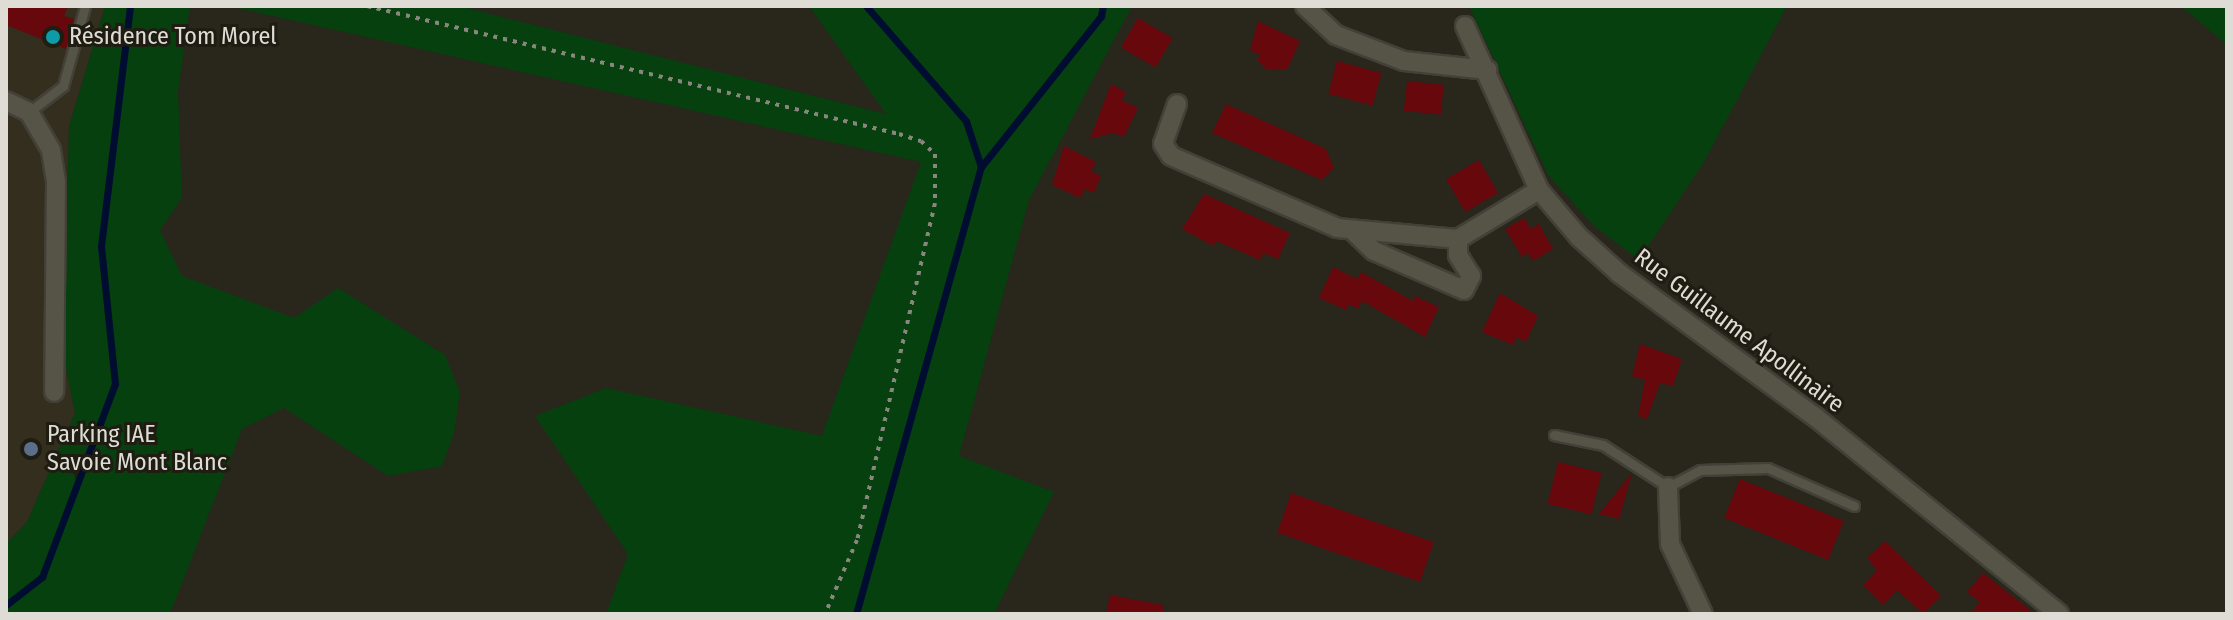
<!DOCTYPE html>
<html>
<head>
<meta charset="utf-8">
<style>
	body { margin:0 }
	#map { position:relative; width:2233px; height:620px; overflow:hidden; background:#29261c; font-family:"Fira Sans Condensed",sans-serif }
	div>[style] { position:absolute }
	.built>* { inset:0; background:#332e1e }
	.green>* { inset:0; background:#06400e }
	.stream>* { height:7px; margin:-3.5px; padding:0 3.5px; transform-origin:3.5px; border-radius:3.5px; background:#000d31 }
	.building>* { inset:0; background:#66080c; transform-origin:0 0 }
	.path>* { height:4px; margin-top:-2px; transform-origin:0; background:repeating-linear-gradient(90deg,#89867e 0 4px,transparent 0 10px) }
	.roads { filter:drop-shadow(2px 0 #434038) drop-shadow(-2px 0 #434038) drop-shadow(0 2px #434038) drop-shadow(0 -2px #434038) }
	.lane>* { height:9px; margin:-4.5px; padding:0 4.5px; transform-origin:4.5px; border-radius:4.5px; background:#565347 }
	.street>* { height:18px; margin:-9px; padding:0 9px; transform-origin:9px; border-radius:9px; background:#565347 }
	.dots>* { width:22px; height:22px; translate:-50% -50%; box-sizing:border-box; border:4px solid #1f1c12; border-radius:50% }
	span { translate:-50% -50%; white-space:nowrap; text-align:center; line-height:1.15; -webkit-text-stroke:6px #1f1c12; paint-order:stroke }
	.poi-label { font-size:24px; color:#dedcd5 }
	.left { translate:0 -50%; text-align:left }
	.street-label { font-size:24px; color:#dedcd5 }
	.frame { position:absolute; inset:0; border:8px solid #dedcd5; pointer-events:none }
</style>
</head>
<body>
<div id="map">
	<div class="built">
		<i style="clip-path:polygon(6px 6px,105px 6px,69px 127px,63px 354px,75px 413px,27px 522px,6px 544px)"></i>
	</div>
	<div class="green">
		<i style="clip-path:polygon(105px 6px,190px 6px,178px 92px,182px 198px,160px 230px,182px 276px,294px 318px,338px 288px,445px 355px,460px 392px,454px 433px,442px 466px,388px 476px,284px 408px,242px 429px,170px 614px,6px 614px,6px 544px,27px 522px,75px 413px,63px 354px,69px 127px)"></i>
		<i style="clip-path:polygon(229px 6px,459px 6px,886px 114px,809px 6px,1132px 6px,1029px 200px,959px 456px,1054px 492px,994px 614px,606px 614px,628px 554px,535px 416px,606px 388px,822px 436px,921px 162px)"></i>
		<i style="clip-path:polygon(1469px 6px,1787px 6px,1704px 162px,1639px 260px,1594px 226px,1548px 175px)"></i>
		<i style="clip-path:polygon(2181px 6px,2227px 6px,2227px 45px)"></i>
	</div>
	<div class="stream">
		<i style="left:981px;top:167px;width:193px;rotate:-51.5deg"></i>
		<i style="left:1101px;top:16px;width:10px;rotate:-79deg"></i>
		<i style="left:6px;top:605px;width:46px;rotate:-37.9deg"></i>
		<i style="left:42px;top:577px;width:206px;rotate:-69.3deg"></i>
		<i style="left:115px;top:384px;width:139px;rotate:-95.8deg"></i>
		<i style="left:101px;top:246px;width:242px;rotate:-83.1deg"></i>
		<i style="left:856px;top:614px;width:464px;rotate:-74.4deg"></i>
		<i style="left:981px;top:167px;width:48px;rotate:-108.1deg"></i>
		<i style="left:966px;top:121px;width:152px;rotate:-131deg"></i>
	</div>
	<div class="building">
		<i style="clip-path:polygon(6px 6px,68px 6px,64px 16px,74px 19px,66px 49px,6px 25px)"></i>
		<i style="left:1138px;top:18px;width:40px;height:34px;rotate:30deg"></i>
		<i style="clip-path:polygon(1258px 21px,1300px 41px,1287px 70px,1266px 69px,1257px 60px,1260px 55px,1250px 50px)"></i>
		<i style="left:1337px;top:61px;width:46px;height:34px;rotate:15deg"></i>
		<i style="left:1407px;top:81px;width:37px;height:30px;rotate:6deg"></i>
		<i style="clip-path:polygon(1111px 84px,1126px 92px,1122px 100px,1138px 108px,1124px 137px,1113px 133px,1090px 139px)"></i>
		<i style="clip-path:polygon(1226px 104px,1326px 149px,1334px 168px,1322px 180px,1212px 133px)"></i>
		<i style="clip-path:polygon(1064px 146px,1096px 162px,1091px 171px,1101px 176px,1094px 193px,1085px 189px,1080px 198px,1052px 185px)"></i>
		<i style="left:1479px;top:160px;width:38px;height:38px;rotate:60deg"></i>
		<i style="clip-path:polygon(1204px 194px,1290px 233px,1278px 259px,1263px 253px,1260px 260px,1216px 241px,1213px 246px,1182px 229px)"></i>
		<i style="clip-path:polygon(1524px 218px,1531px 229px,1539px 224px,1553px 249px,1533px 261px,1528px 253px,1522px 257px,1505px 229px)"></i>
		<i style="clip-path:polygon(1333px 267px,1357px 279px,1361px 272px,1413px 301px,1415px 296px,1439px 307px,1425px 337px,1362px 301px,1358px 309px,1349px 304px,1346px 310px,1319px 298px)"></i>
		<i style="clip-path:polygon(1500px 293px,1538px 316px,1526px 342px,1517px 337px,1513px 345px,1482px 332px)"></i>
		<i style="clip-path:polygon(1640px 344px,1682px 359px,1673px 386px,1660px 383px,1647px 419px,1638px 416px,1645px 380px,1632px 376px)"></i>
		<i style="left:1558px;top:462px;width:45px;height:43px;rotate:14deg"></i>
		<i style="clip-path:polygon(1632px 473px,1619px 519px,1599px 514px)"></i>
		<i style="left:1740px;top:479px;width:112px;height:42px;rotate:22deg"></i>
		<i style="left:1291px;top:493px;width:151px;height:42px;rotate:19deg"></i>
		<i style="clip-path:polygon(1885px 541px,1941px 596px,1923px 614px,1897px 590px,1883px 605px,1863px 585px,1877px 570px,1867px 558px)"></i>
		<i style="clip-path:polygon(1983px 573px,2035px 614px,1970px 614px,1980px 602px,1967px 592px)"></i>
		<i style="clip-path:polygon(1110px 595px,1164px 605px,1163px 614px,1106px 614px)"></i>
	</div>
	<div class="path">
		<i style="left:367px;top:6px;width:547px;rotate:13.53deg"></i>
		<i style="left:899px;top:134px;width:23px;rotate:18deg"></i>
		<i style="left:921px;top:141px;width:19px;rotate:43deg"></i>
		<i style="left:935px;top:154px;width:49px;rotate:90deg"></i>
		<i style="left:935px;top:203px;width:346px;rotate:103deg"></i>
		<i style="left:857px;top:540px;width:81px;rotate:113.4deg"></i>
	</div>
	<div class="roads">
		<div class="lane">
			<i style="left:29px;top:112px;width:43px;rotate:-37.4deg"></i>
			<i style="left:63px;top:86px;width:83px;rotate:-74.6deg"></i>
			<i style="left:1554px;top:435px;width:50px;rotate:11.5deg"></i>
			<i style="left:1603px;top:445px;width:77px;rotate:32.9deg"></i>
			<i style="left:1668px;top:487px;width:36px;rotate:-28deg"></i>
			<i style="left:1700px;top:470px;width:68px;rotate:-1.7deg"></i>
			<i style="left:1768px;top:468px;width:94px;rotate:23.8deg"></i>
		</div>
		<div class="street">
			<i style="left:1305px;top:6px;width:42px;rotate:43.1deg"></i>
			<i style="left:1336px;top:35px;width:73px;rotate:20.9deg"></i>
			<i style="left:1404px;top:61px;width:84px;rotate:6.1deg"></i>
			<i style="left:1465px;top:26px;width:180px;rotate:65.7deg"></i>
			<i style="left:1539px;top:190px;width:62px;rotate:49.6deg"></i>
			<i style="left:1579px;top:237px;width:54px;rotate:42deg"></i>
			<i style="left:1619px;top:273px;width:242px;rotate:36.3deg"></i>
			<i style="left:1814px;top:416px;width:315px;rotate:38.9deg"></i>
			<i style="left:6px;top:101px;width:25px;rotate:26deg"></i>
			<i style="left:29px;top:112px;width:44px;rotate:59.9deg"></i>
			<i style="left:51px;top:150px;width:31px;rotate:81deg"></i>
			<i style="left:56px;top:181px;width:211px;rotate:90.5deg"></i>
			<i style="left:1177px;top:104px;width:42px;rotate:109.3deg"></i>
			<i style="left:1163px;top:144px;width:14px;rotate:56deg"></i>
			<i style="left:1171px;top:156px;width:181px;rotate:23.4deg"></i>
			<i style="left:1337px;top:228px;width:121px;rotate:5.2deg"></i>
			<i style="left:1458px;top:239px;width:95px;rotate:-31.2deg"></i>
			<i style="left:1352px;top:230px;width:30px;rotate:44deg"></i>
			<i style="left:1374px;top:251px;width:98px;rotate:23.4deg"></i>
			<i style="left:1464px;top:290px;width:16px;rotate:-63deg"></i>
			<i style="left:1471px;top:276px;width:25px;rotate:-122deg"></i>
			<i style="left:1458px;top:255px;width:16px;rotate:-90deg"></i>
			<i style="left:1668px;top:487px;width:57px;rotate:88deg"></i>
			<i style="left:1670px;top:544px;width:77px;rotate:64.8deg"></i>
		</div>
	</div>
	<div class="dots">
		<i style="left:53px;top:37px;background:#0f9aa8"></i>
		<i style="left:31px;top:449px;background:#5c6f8a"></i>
	</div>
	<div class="poi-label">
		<span class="left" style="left:69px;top:37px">Résidence Tom Morel</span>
		<span class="left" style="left:47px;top:449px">Parking IAE<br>Savoie Mont Blanc</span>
	</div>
	<div class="street-label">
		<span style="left:1739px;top:331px;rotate:37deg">Rue Guillaume Apollinaire</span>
	</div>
	<div class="frame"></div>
</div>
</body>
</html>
